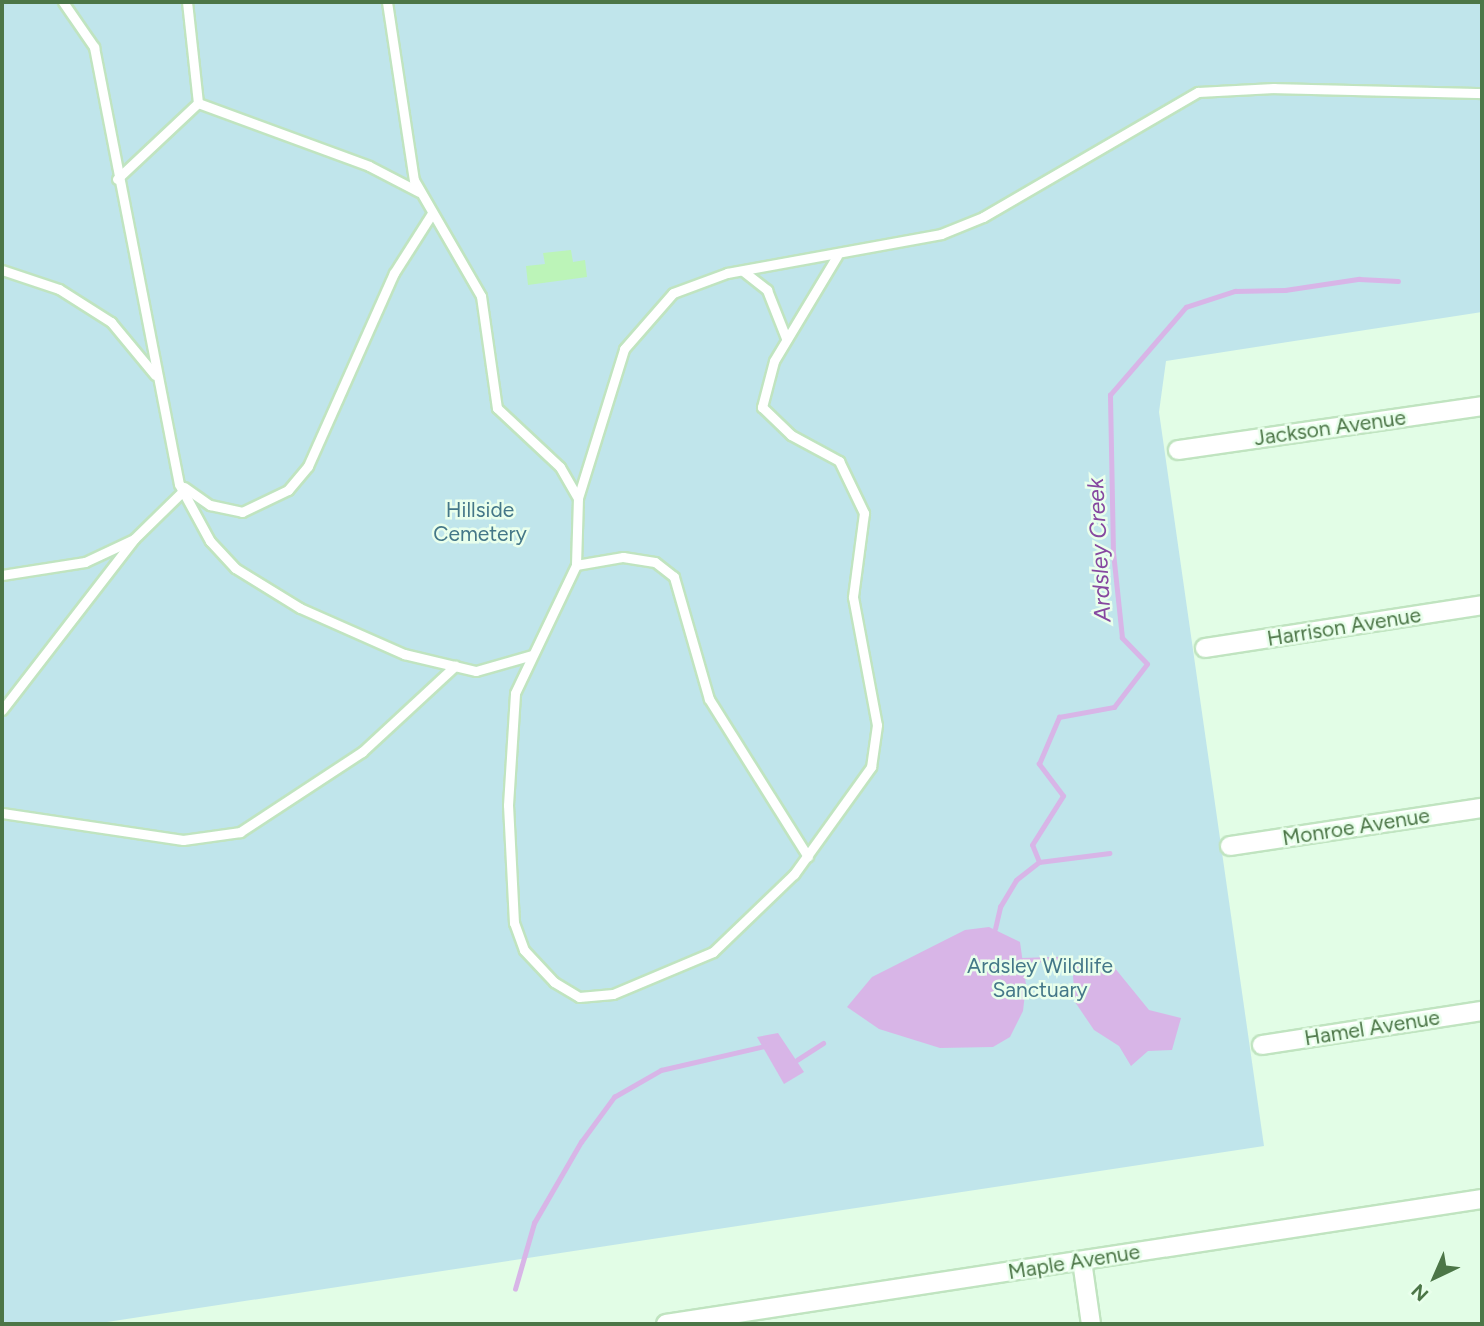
<!DOCTYPE html>
<html>
<head>
<meta charset="utf-8">
<style>
	body { margin:0 }
	#map { position:relative; width:1484px; height:1326px; overflow:hidden; background:#e2fde6; font-family:Figtree,sans-serif }
	div>[style] { position:absolute }
	.green>* { inset:0; background:#c0e5eb }
	.water>* { inset:0; background:#d8b5e7 }
	.stream>* { height:4.5px; margin:-2.25px; padding:0 2.25px; transform-origin:2.25px; border-radius:2.25px; background:#d8b5e7 }
	.building>* { inset:0; background:#bcf4b8 }
	.roads { filter:drop-shadow(2px 0 #c0e4c0) drop-shadow(-2px 0 #c0e4c0) drop-shadow(0 2px #c0e4c0) drop-shadow(0 -2px #c0e4c0) }
	.service>* { height:9px; margin:-4.5px; padding:0 4.5px; transform-origin:4.5px; border-radius:4.5px; background:#fff }
	.minor>* { height:18px; margin:-9px; padding:0 9px; transform-origin:9px; border-radius:9px; background:#fff }
	span { translate:-50% -50%; white-space:nowrap; text-align:center; line-height:1.15; -webkit-text-stroke:5px #e9ffec; paint-order:stroke }
	.street-label { font-size:21px; color:#4c7647 }
	.park-label { font-size:21px; color:#478 }
	.water-label { font-size:23px; color:#8648a0; font-style:italic }
	.frame { position:absolute; inset:0; border:4px solid #4c7647; pointer-events:none }
	.north { position:absolute; left:1400px; top:1242px; width:70px; height:70px; -webkit-text-stroke:5px #e9ffec; paint-order:stroke; rotate:224deg; font-size:19px; font-weight:700; line-height:28px; text-align:center; color:#4c7647 }
	.north::after { content:''; display:block; margin:auto; width:24px; height:32px; background:#4c7647; clip-path:polygon(50% 0,100% 100%,50% 72%,0 100%) }
</style>
</head>
<body>
<div id="map">
	<div class="green">
		<i style="clip-path:polygon(2px 2px,1482px 2px,1482px 312px,1166px 361px,1159px 412px,1264px 1146px,94px 1324px,2px 1324px)"></i>
	</div>
	<div class="water">
		<i style="clip-path:polygon(989px 927px,1020px 942px,1026px 985px,1023px 1011px,1010px 1037px,993px 1047px,940px 1048px,879px 1029px,847px 1007px,872px 977px,965px 930px)"></i>
		<i style="clip-path:polygon(1081px 959px,1114px 967px,1149px 1010px,1181px 1018px,1172px 1050px,1148px 1051px,1131px 1066px,1119px 1046px,1094px 1030px,1075px 1002px,1073px 976px)"></i>
		<i style="clip-path:polygon(778px 1033px,804px 1072px,784px 1084px,757px 1037px)"></i>
	</div>
	<div class="stream">
		<i style="left:1039px;top:862px;width:71px;rotate:-7.3deg"></i>
		<i style="left:995px;top:929px;width:23px;rotate:-77deg"></i>
		<i style="left:1000px;top:907px;width:31px;rotate:-59deg"></i>
		<i style="left:1016px;top:880px;width:29px;rotate:-38deg"></i>
		<i style="left:1039px;top:862px;width:18px;rotate:-112deg"></i>
		<i style="left:1032px;top:845px;width:58px;rotate:-57.7deg"></i>
		<i style="left:1063px;top:796px;width:40px;rotate:-127deg"></i>
		<i style="left:1039px;top:764px;width:51px;rotate:-66.9deg"></i>
		<i style="left:1059px;top:717px;width:56px;rotate:-10.3deg"></i>
		<i style="left:1114px;top:707px;width:54px;rotate:-52.5deg"></i>
		<i style="left:1147px;top:664px;width:36px;rotate:-134deg"></i>
		<i style="left:1122px;top:638px;width:85px;rotate:-96deg"></i>
		<i style="left:1113px;top:553px;width:158px;rotate:-91.1deg"></i>
		<i style="left:1110px;top:395px;width:116px;rotate:-49.2deg"></i>
		<i style="left:1186px;top:307px;width:52px;rotate:-18.1deg"></i>
		<i style="left:1235px;top:291px;width:50px;rotate:-1.1deg"></i>
		<i style="left:1285px;top:290px;width:75px;rotate:-8.5deg"></i>
		<i style="left:1359px;top:279px;width:39px;rotate:3deg"></i>
		<i style="left:1021px;top:960px;width:38px;rotate:-2deg"></i>
		<i style="left:1059px;top:959px;width:21px;rotate:23deg"></i>
		<i style="left:797px;top:1060px;width:31px;rotate:-33deg"></i>
		<i style="left:515px;top:1289px;width:69px;rotate:-73.9deg"></i>
		<i style="left:534px;top:1223px;width:94px;rotate:-59.9deg"></i>
		<i style="left:581px;top:1142px;width:56px;rotate:-53.7deg"></i>
		<i style="left:614px;top:1097px;width:54px;rotate:-29.9deg"></i>
		<i style="left:661px;top:1070px;width:107px;rotate:-13deg"></i>
	</div>
	<div class="building">
		<i style="clip-path:polygon(571px 250px,573px 262px,585px 260px,587px 277px,528px 285px,526px 266px,545px 264px,543px 253px)"></i>
	</div>
	<div class="roads">
		<div class="service">
			<i style="left:63px;top:2px;width:55px;rotate:55.4deg"></i>
			<i style="left:94px;top:47px;width:445px;rotate:79deg"></i>
			<i style="left:179px;top:484px;width:65px;rotate:61.5deg"></i>
			<i style="left:210px;top:541px;width:37px;rotate:47deg"></i>
			<i style="left:235px;top:568px;width:76px;rotate:31.6deg"></i>
			<i style="left:300px;top:608px;width:114px;rotate:23.9deg"></i>
			<i style="left:404px;top:654px;width:74px;rotate:13.3deg"></i>
			<i style="left:476px;top:671px;width:58px;rotate:-15.9deg"></i>
			<i style="left:387px;top:2px;width:180px;rotate:81.4deg"></i>
			<i style="left:414px;top:180px;width:134px;rotate:60deg"></i>
			<i style="left:481px;top:296px;width:113px;rotate:81.9deg"></i>
			<i style="left:497px;top:408px;width:86px;rotate:43.1deg"></i>
			<i style="left:560px;top:467px;width:36px;rotate:60deg"></i>
			<i style="left:198px;top:103px;width:182px;rotate:20.2deg"></i>
			<i style="left:369px;top:166px;width:56px;rotate:27.5deg"></i>
			<i style="left:117px;top:179px;width:111px;rotate:-43.2deg"></i>
			<i style="left:198px;top:103px;width:102px;rotate:-96.2deg"></i>
			<i style="left:837px;top:256px;width:122px;rotate:121deg"></i>
			<i style="left:774px;top:361px;width:48px;rotate:104.6deg"></i>
			<i style="left:762px;top:407px;width:40px;rotate:44deg"></i>
			<i style="left:791px;top:435px;width:55px;rotate:28.4deg"></i>
			<i style="left:839px;top:461px;width:58px;rotate:64.3deg"></i>
			<i style="left:864px;top:513px;width:85px;rotate:97.5deg"></i>
			<i style="left:853px;top:597px;width:130px;rotate:79.4deg"></i>
			<i style="left:877px;top:725px;width:42px;rotate:98.1deg"></i>
			<i style="left:871px;top:767px;width:132px;rotate:125.7deg"></i>
			<i style="left:794px;top:874px;width:112px;rotate:136.1deg"></i>
			<i style="left:713px;top:952px;width:108px;rotate:157.2deg"></i>
			<i style="left:613px;top:994px;width:34px;rotate:175deg"></i>
			<i style="left:579px;top:997px;width:29px;rotate:-149deg"></i>
			<i style="left:554px;top:982px;width:44px;rotate:-133.2deg"></i>
			<i style="left:524px;top:950px;width:29px;rotate:-110deg"></i>
			<i style="left:514px;top:923px;width:118px;rotate:-92.9deg"></i>
			<i style="left:508px;top:805px;width:112px;rotate:-86.4deg"></i>
			<i style="left:515px;top:693px;width:142px;rotate:-64.5deg"></i>
			<i style="left:576px;top:565px;width:67px;rotate:-88.3deg"></i>
			<i style="left:578px;top:498px;width:156px;rotate:-72.8deg"></i>
			<i style="left:624px;top:349px;width:74px;rotate:-48.8deg"></i>
			<i style="left:673px;top:293px;width:58px;rotate:-20.3deg"></i>
			<i style="left:727px;top:273px;width:218px;rotate:-10.3deg"></i>
			<i style="left:941px;top:234px;width:45px;rotate:-22deg"></i>
			<i style="left:983px;top:217px;width:249px;rotate:-30.2deg"></i>
			<i style="left:1198px;top:92px;width:76px;rotate:-3deg"></i>
			<i style="left:1274px;top:88px;width:208px;rotate:1.4deg"></i>
			<i style="left:2px;top:270px;width:60px;rotate:18.4deg"></i>
			<i style="left:59px;top:289px;width:62px;rotate:32.4deg"></i>
			<i style="left:111px;top:322px;width:69px;rotate:50.3deg"></i>
			<i style="left:743px;top:271px;width:31px;rotate:38deg"></i>
			<i style="left:767px;top:290px;width:52px;rotate:68.4deg"></i>
			<i style="left:184px;top:487px;width:32px;rotate:35deg"></i>
			<i style="left:210px;top:505px;width:33px;rotate:12deg"></i>
			<i style="left:242px;top:512px;width:51px;rotate:-25.6deg"></i>
			<i style="left:288px;top:490px;width:31px;rotate:-50deg"></i>
			<i style="left:308px;top:466px;width:211px;rotate:-66deg"></i>
			<i style="left:394px;top:273px;width:69px;rotate:-57.5deg"></i>
			<i style="left:576px;top:565px;width:48px;rotate:-9.7deg"></i>
			<i style="left:623px;top:557px;width:32px;rotate:9deg"></i>
			<i style="left:655px;top:562px;width:24px;rotate:38deg"></i>
			<i style="left:674px;top:577px;width:127px;rotate:74deg"></i>
			<i style="left:709px;top:699px;width:186px;rotate:57.9deg"></i>
			<i style="left:2px;top:575px;width:84px;rotate:-8.9deg"></i>
			<i style="left:85px;top:562px;width:54px;rotate:-25.1deg"></i>
			<i style="left:134px;top:539px;width:69px;rotate:-44.4deg"></i>
			<i style="left:2px;top:710px;width:216px;rotate:-52.3deg"></i>
			<i style="left:2px;top:813px;width:183px;rotate:8.5deg"></i>
			<i style="left:183px;top:840px;width:58px;rotate:-8deg"></i>
			<i style="left:240px;top:832px;width:146px;rotate:-33.3deg"></i>
			<i style="left:362px;top:752px;width:127px;rotate:-42.8deg"></i>
		</div>
		<div class="minor">
			<i style="left:1178px;top:450px;width:307px;rotate:-8.2deg"></i>
			<i style="left:1205px;top:648px;width:280px;rotate:-8.8deg"></i>
			<i style="left:1230px;top:846px;width:255px;rotate:-8.6deg"></i>
			<i style="left:1262px;top:1045px;width:223px;rotate:-8.8deg"></i>
			<i style="left:1082px;top:1261px;width:64px;rotate:81.9deg"></i>
			<i style="left:666px;top:1324px;width:826px;rotate:-8.71deg"></i>
		</div>
	</div>
	<div class="street-label">
		<span style="left:1330px;top:428px;rotate:-8deg">Jackson Avenue</span>
		<span style="left:1344px;top:627px;rotate:-9deg">Harrison Avenue</span>
		<span style="left:1356px;top:827px;rotate:-9deg">Monroe Avenue</span>
		<span style="left:1372px;top:1028px;rotate:-9deg">Hamel Avenue</span>
		<span style="left:1074px;top:1262px;rotate:-9deg">Maple Avenue</span>
	</div>
	<div class="park-label">
		<span style="left:480px;top:522px">Hillside<br>Cemetery</span>
		<span style="left:1040px;top:978px">Ardsley Wildlife<br>Sanctuary</span>
	</div>
	<div class="water-label">
		<span style="left:1099px;top:550px;rotate:-93deg">Ardsley Creek</span>
	</div>
	<div class="frame"></div>
	<div class="north">N</div>
</div>
</body>
</html>
